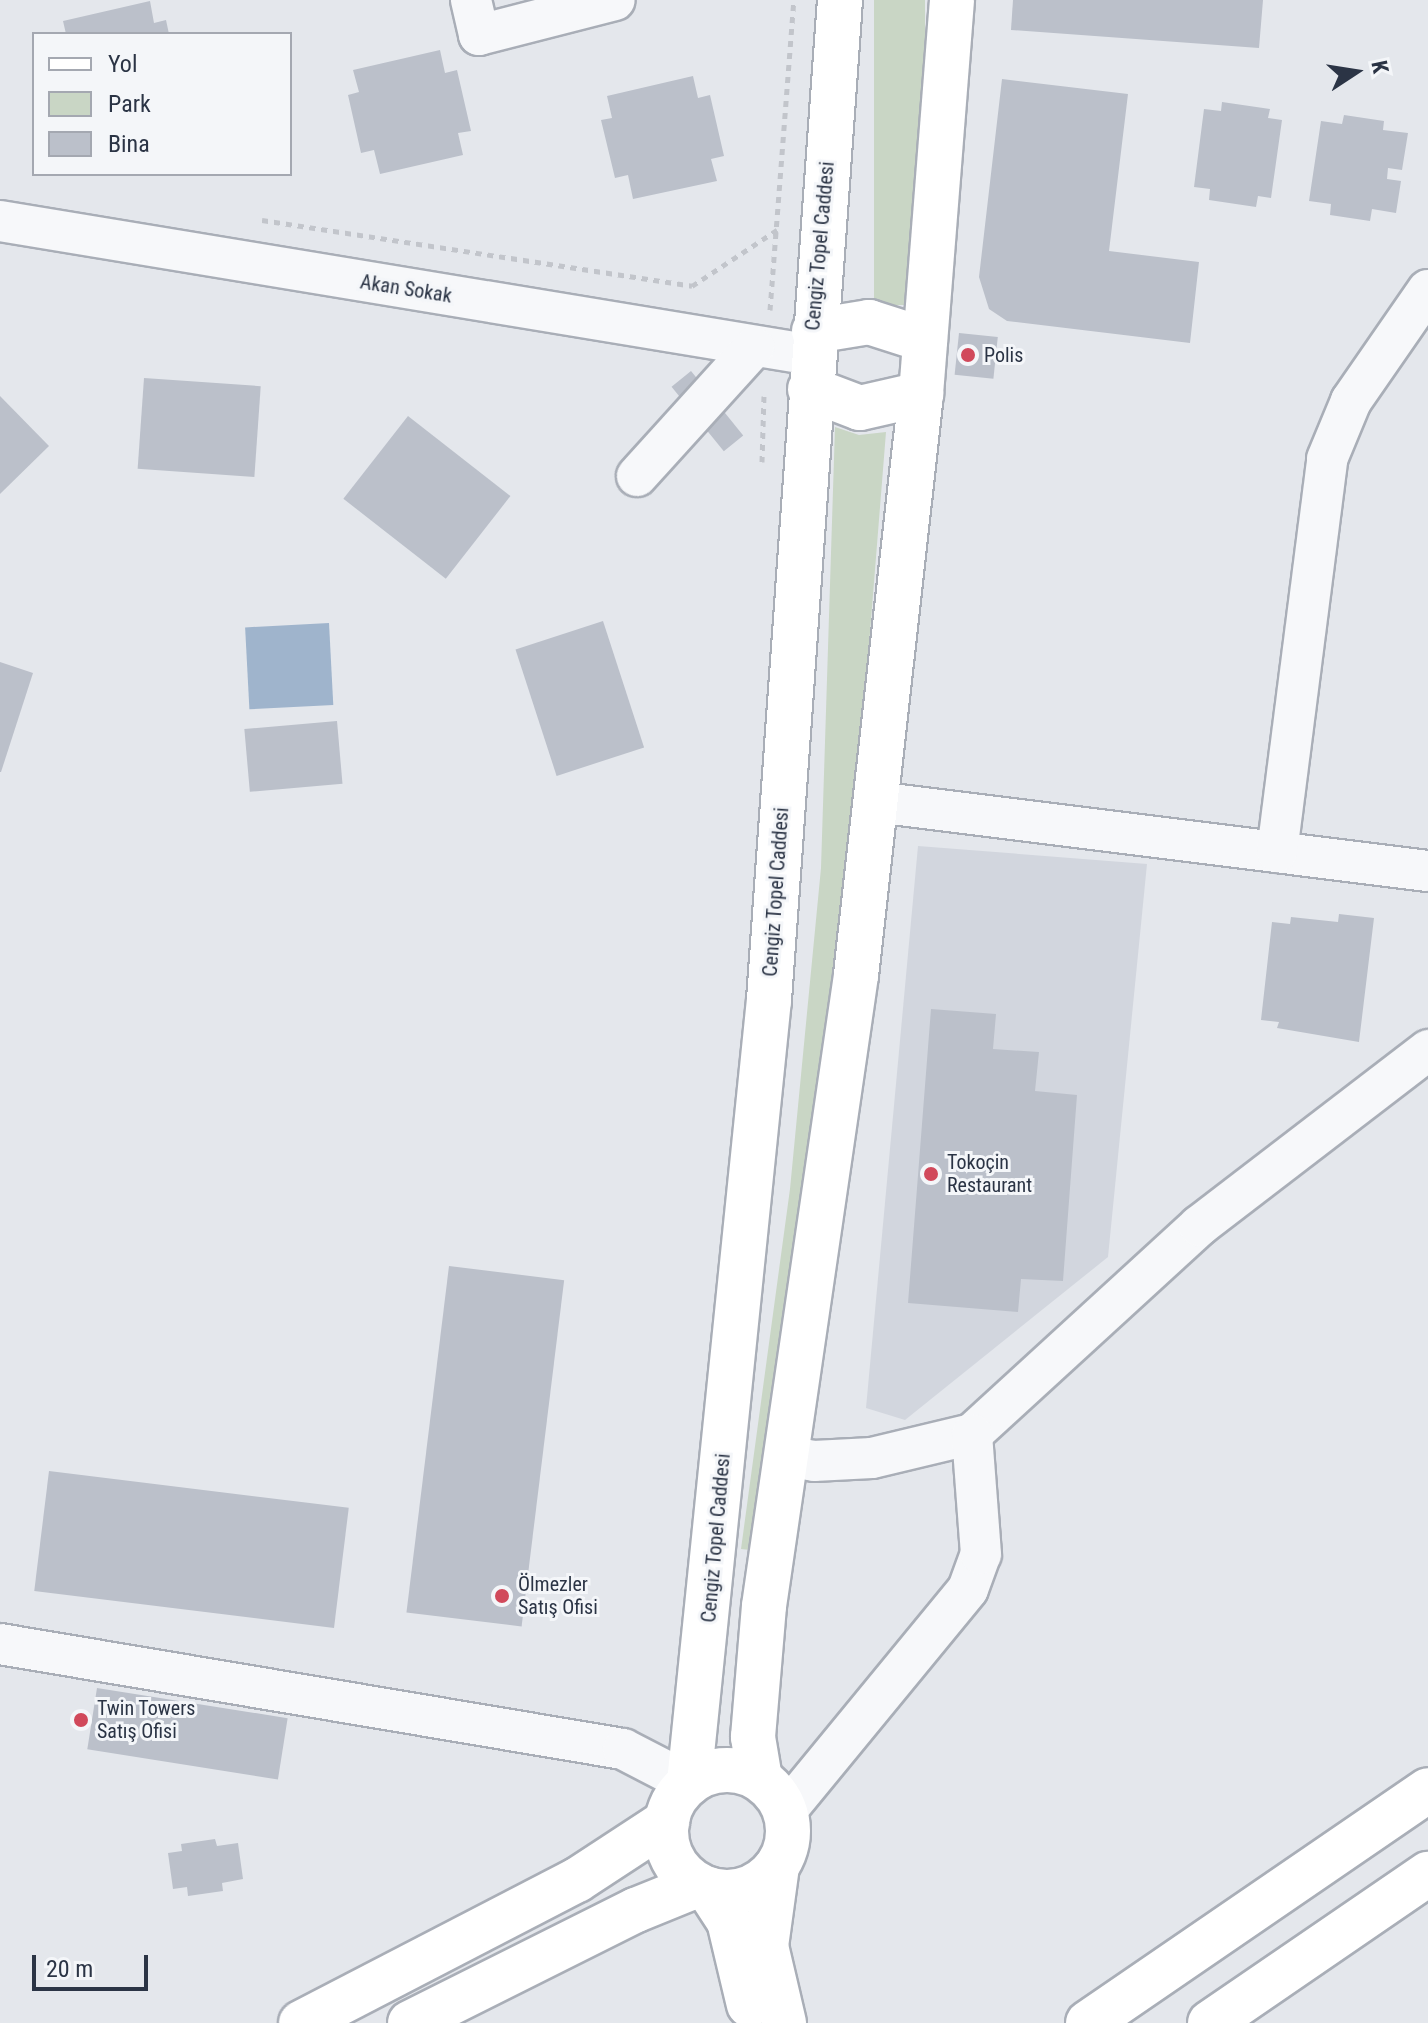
<!DOCTYPE html>
<html>
<head>
<meta charset="utf-8">
<style>
	body { margin:0 }
	#map { position:relative; width:1428px; height:2023px; overflow:hidden; background:#e4e7ec; font-family:"Roboto Condensed",sans-serif }
	div>[style] { position:absolute }
	.built>* { inset:0; background:#d2d6de }
	.green>* { inset:0; background:#c9d6c5; transform-origin:0 0 }
	.water>* { inset:0; background:#9fb4cc; transform-origin:0 0 }
	.building>* { inset:0; background:#bbc0ca; transform-origin:0 0 }
	.path>* { height:5px; margin-top:-2.5px; transform-origin:0; background:repeating-linear-gradient(90deg,#c2c5cb 0 6px,transparent 0 12px) }
	.roads { filter:drop-shadow(2px 0 #a9aeb7) drop-shadow(-2px 0 #a9aeb7) drop-shadow(0 2px #a9aeb7) drop-shadow(0 -2px #a9aeb7) }
	.minor>* { height:40px; margin:-20px; padding:0 20px; transform-origin:20px; border-radius:20px; background:#f7f8fa }
	.major>* { height:44px; margin:-22px; padding:0 22px; transform-origin:22px; border-radius:22px; background:#fff }
	.major>.ring { margin:-22px; padding:0; box-sizing:content-box; background:none; border:44px solid #fff; border-radius:50% }
	.highway>* { height:44px; margin:-22px; padding:0 22px; transform-origin:22px; border-radius:22px; background:#fff }
	.dots>* { width:22px; height:22px; translate:-50% -50%; box-sizing:border-box; border:4px solid #f4f6f9; border-radius:50% }
	span { translate:-50% -50%; white-space:nowrap; text-align:center; line-height:1.15; -webkit-text-stroke:6px #f4f6f9; paint-order:stroke }
	.street-label { font-size:20px; color:#2b3445 }
	.poi-label { font-size:20px; color:#2b3445 }
	.left { translate:0 -50%; text-align:left }
	.legend { position:absolute; left:32px; top:32px; width:260px; height:144px; box-sizing:border-box; background:#f4f6f9; border:2px solid #a4a8b1; margin:0; padding:10px 14px; list-style:none; font-size:24px; color:#2b3445 }
	.legend li { display:flex; align-items:center; gap:16px; height:40px }
	.legend b { width:40px; border:2px solid #a4a8b1 }
	.north { position:absolute; left:1316px; top:32px; width:80px; height:80px; -webkit-text-stroke:6px #f4f6f9; paint-order:stroke; rotate:78deg; font-size:22px; font-weight:700; line-height:32px; text-align:center; color:#2b3445 }
	.north::after { content:''; display:block; margin:auto; width:28px; height:36px; background:#2b3445; clip-path:polygon(50% 0,100% 100%,50% 72%,0 100%) }
	.scale { position:absolute; left:32px; top:1955px; width:116px; height:36px; box-sizing:border-box; border:4px solid #2b3445; border-top:0; padding-left:10px; font-size:24px; line-height:28px; white-space:nowrap; color:#2b3445; -webkit-text-stroke:6px #f4f6f9; paint-order:stroke }
</style>
</head>
<body>
<div id="map">
	<div class="built">
		<i style="clip-path:polygon(918px 846px,1147px 864px,1108px 1257px,905px 1420px,866px 1408px)"></i>
	</div>
	<div class="green">
		<i style="left:874px;top:0;width:51px;height:305px"></i>
		<i style="clip-path:polygon(835px 427px,859px 435px,886px 432px,861px 745px,819px 1079px,750px 1550px,741px 1549px,790px 1189px,821px 868px)"></i>
	</div>
	<div class="water">
		<i style="left:329px;top:623px;width:82px;height:84px;rotate:87deg"></i>
	</div>
	<div class="building">
		<i style="clip-path:polygon(1013px 0,1263px 0,1259px 48px,1011px 30px)"></i>
		<i style="clip-path:polygon(150px 1px,154px 23px,166px 20px,169px 34px,66px 34px,63px 21px)"></i>
		<i style="clip-path:polygon(440px 50px,445px 73px,457px 70px,471px 131px,458px 133px,463px 155px,380px 174px,374px 150px,361px 153px,348px 95px,359px 92px,353px 70px)"></i>
		<i style="clip-path:polygon(693px 76px,698px 98px,710px 95px,724px 156px,711px 159px,717px 181px,633px 199px,628px 175px,615px 178px,601px 120px,612px 118px,607px 96px)"></i>
		<i style="clip-path:polygon(1002px 79px,1128px 94px,1109px 251px,1199px 262px,1190px 343px,1007px 321px,989px 309px,979px 277px)"></i>
		<i style="clip-path:polygon(1222px 102px,1270px 109px,1268px 118px,1282px 120px,1271px 198px,1258px 196px,1256px 207px,1209px 200px,1210px 189px,1194px 187px,1204px 109px,1221px 111px)"></i>
		<i style="clip-path:polygon(1344px 115px,1384px 121px,1383px 130px,1408px 133px,1402px 170px,1388px 168px,1387px 179px,1401px 181px,1396px 213px,1372px 209px,1370px 221px,1330px 215px,1331px 204px,1309px 201px,1321px 121px,1342px 124px)"></i>
		<i style="left:959px;top:333px;width:39px;height:42px;rotate:6deg"></i>
		<i style="left:691px;top:371px;width:83px;height:25px;rotate:51deg"></i>
		<i style="left:144px;top:378px;width:117px;height:91px;rotate:4deg"></i>
		<i style="clip-path:polygon(0 396px,49px 446px,0 494px)"></i>
		<i style="left:408px;top:416px;width:130px;height:105px;rotate:38deg"></i>
		<i style="left:603px;top:621px;width:133px;height:92px;rotate:72deg"></i>
		<i style="clip-path:polygon(0 662px,33px 673px,1px 772px,0 772px)"></i>
		<i style="left:337px;top:721px;width:63px;height:93px;rotate:85deg"></i>
		<i style="clip-path:polygon(1339px 914px,1374px 918px,1359px 1042px,1277px 1028px,1279px 1022px,1261px 1020px,1272px 922px,1290px 924px,1291px 917px,1338px 922px)"></i>
		<i style="clip-path:polygon(931px 1009px,996px 1014px,993px 1049px,1039px 1052px,1035px 1091px,1077px 1095px,1063px 1281px,1021px 1279px,1018px 1312px,908px 1303px)"></i>
		<i style="left:449px;top:1266px;width:116px;height:349px;rotate:7deg"></i>
		<i style="left:49px;top:1471px;width:302px;height:121px;rotate:7deg"></i>
		<i style="left:97px;top:1688px;width:193px;height:62px;rotate:9deg"></i>
		<i style="clip-path:polygon(215px 1839px,217px 1846px,238px 1843px,243px 1879px,222px 1883px,223px 1891px,188px 1896px,187px 1887px,173px 1889px,168px 1853px,182px 1851px,181px 1844px)"></i>
	</div>
	<div class="path">
		<i style="left:262px;top:220px;width:435px;rotate:8.7deg"></i>
		<i style="left:692px;top:286px;width:102px;rotate:-33.4deg"></i>
		<i style="left:770px;top:310px;width:311px;rotate:-85.6deg"></i>
		<i style="left:762px;top:462px;width:66px;rotate:-88.3deg"></i>
	</div>
	<div class="roads">
		<div class="minor">
			<i style="left:471px;top:0;width:36px;rotate:77deg"></i>
			<i style="left:479px;top:35px;width:140px;rotate:-14.4deg"></i>
			<i style="left:0;top:221px;width:823px;rotate:9.37deg"></i>
			<i style="left:637px;top:476px;width:174px;rotate:-47.8deg"></i>
			<i style="left:876px;top:802px;width:556px;rotate:7.13deg"></i>
			<i style="left:1277px;top:852px;width:396px;rotate:-82.7deg"></i>
			<i style="left:1327px;top:459px;width:63px;rotate:-67.5deg"></i>
			<i style="left:1351px;top:401px;width:135px;rotate:-55.3deg"></i>
			<i style="left:786px;top:1456px;width:28px;rotate:10deg"></i>
			<i style="left:814px;top:1461px;width:58px;rotate:-3deg"></i>
			<i style="left:872px;top:1458px;width:103px;rotate:-13.5deg"></i>
			<i style="left:972px;top:1434px;width:308px;rotate:-42.5deg"></i>
			<i style="left:1199px;top:1226px;width:289px;rotate:-37.5deg"></i>
			<i style="left:0;top:1644px;width:632px;rotate:9.57deg"></i>
			<i style="left:623px;top:1749px;width:74px;rotate:27.3deg"></i>
			<i style="left:785px;top:1812px;width:288px;rotate:-50.6deg"></i>
			<i style="left:968px;top:1589px;width:37px;rotate:-70deg"></i>
			<i style="left:981px;top:1554px;width:120px;rotate:-94.3deg"></i>
		</div>
		<div class="major">
			<i style="left:814px;top:331px;width:56px;rotate:-9.3deg"></i>
			<i style="left:869px;top:322px;width:59px;rotate:17.8deg"></i>
			<i style="left:810px;top:389px;width:53px;rotate:20.8deg"></i>
			<i style="left:860px;top:408px;width:63px;rotate:-12.9deg"></i>
			<i class="ring" style="left:666px;top:1770px;width:78px;height:78px"></i>
			<i style="left:760px;top:1779px;width:43px;rotate:-99.5deg"></i>
			<i style="left:753px;top:1737px;width:131px;rotate:-85.2deg"></i>
			<i style="left:764px;top:1606px;width:638px;rotate:-81.7deg"></i>
			<i style="left:856px;top:975px;width:585px;rotate:-83.62deg"></i>
			<i style="left:921px;top:394px;width:395px;rotate:-85.5deg"></i>
			<i style="left:689px;top:1783px;width:787px;rotate:-84.17deg"></i>
			<i style="left:769px;top:1000px;width:1003px;rotate:-85.94deg"></i>
			<i style="left:777px;top:1866px;width:81px;rotate:97.8deg"></i>
			<i style="left:766px;top:1946px;width:79px;rotate:76.8deg"></i>
			<i style="left:708px;top:1889px;width:38px;rotate:57deg"></i>
			<i style="left:729px;top:1921px;width:86px;rotate:76.6deg"></i>
		</div>
		<div class="highway">
			<i style="left:301px;top:2023px;width:311px;rotate:-27.4deg"></i>
			<i style="left:577px;top:1880px;width:108px;rotate:-33.2deg"></i>
			<i style="left:410px;top:2023px;width:253px;rotate:-26.6deg"></i>
			<i style="left:636px;top:1910px;width:67px;rotate:-22deg"></i>
			<i style="left:1088px;top:2023px;width:412px;rotate:-34.4deg"></i>
			<i style="left:1210px;top:2023px;width:264px;rotate:-34.4deg"></i>
		</div>
	</div>
	<div class="dots">
		<i style="left:968px;top:355px;background:#d1495b"></i>
		<i style="left:931px;top:1174px;background:#d1495b"></i>
		<i style="left:502px;top:1596px;background:#d1495b"></i>
		<i style="left:81px;top:1720px;background:#d1495b"></i>
	</div>
	<div class="street-label">
		<span style="left:820px;top:246px;rotate:-85deg">Cengiz Topel Caddesi</span>
		<span style="left:406px;top:289px;rotate:9deg">Akan Sokak</span>
		<span style="left:776px;top:892px;rotate:-86deg">Cengiz Topel Caddesi</span>
		<span style="left:716px;top:1538px;rotate:-85deg">Cengiz Topel Caddesi</span>
	</div>
	<div class="poi-label">
		<span class="left" style="left:984px;top:355px">Polis</span>
		<span class="left" style="left:947px;top:1174px">Tokoçin<br>Restaurant</span>
		<span class="left" style="left:518px;top:1596px">Ölmezler<br>Satış Ofisi</span>
		<span class="left" style="left:97px;top:1720px">Twin Towers<br>Satış Ofisi</span>
	</div>
	<ul class="legend">
	<li><b style="height:10px;background:#fff"></b>Yol</li>
	<li><b style="height:22px;background:#c9d6c5"></b>Park</li>
	<li><b style="height:22px;background:#bbc0ca"></b>Bina</li>
	</ul>
	<div class="north">K</div>
	<div class="scale">20 m</div>
</div>
</body>
</html>
